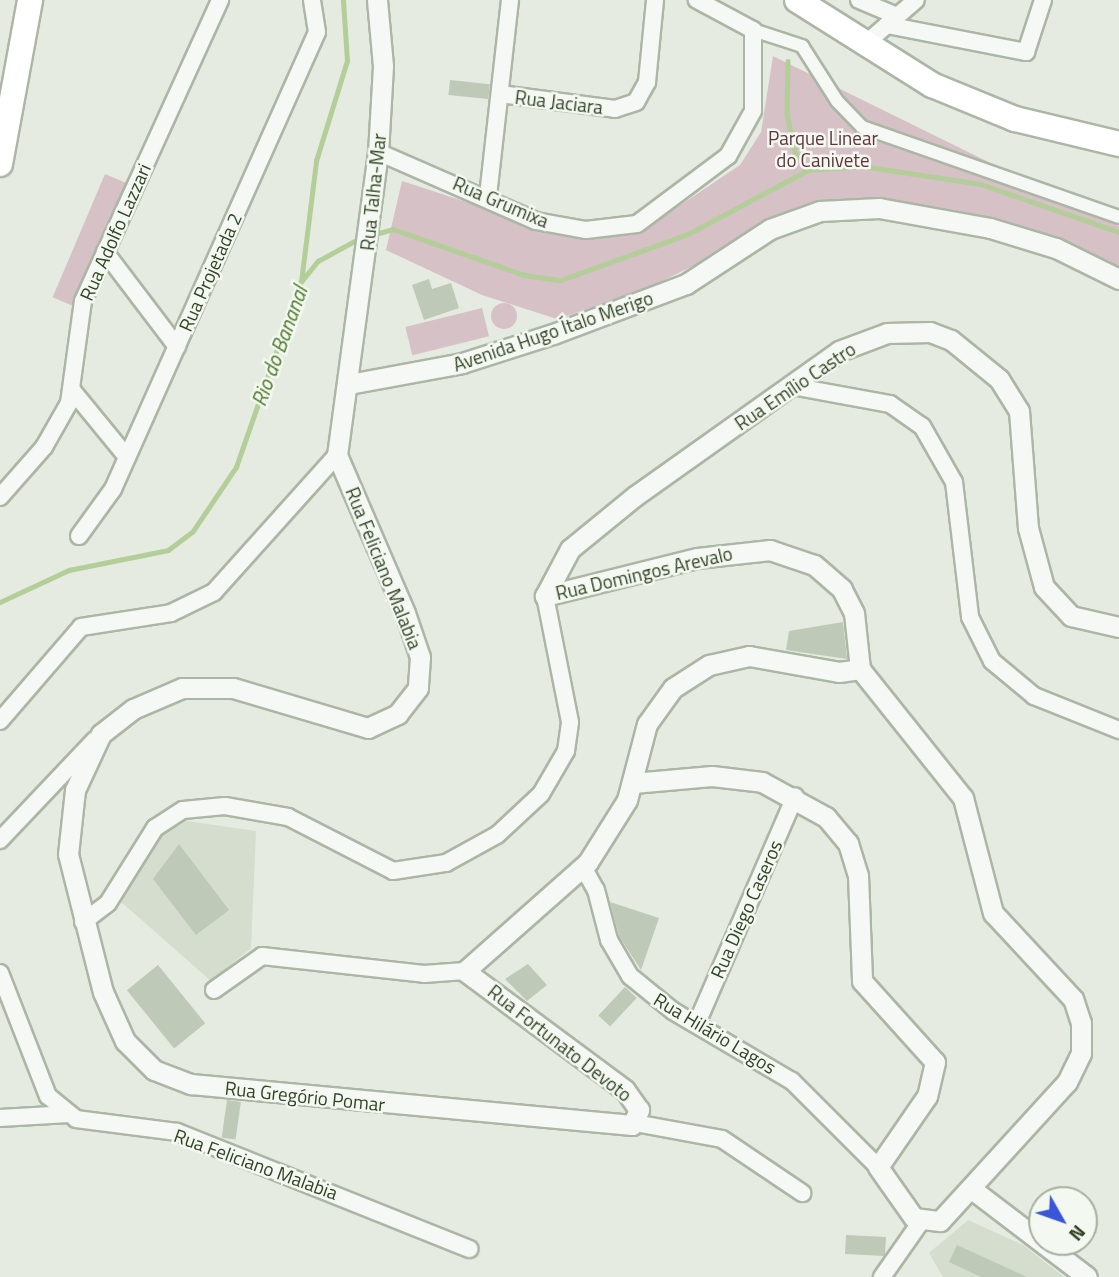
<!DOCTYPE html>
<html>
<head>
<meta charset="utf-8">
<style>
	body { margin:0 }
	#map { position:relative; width:1119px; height:1277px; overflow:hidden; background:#e5ebe0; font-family:"Titillium Web",sans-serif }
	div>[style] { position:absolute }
	.built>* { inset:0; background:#d4ddce }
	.green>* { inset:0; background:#d5c1c6; transform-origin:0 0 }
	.round { border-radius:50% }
	.stream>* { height:4.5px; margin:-2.25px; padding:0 2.25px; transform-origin:2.25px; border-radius:2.25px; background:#b3ce98 }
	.building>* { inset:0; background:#bec9b7; transform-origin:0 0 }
	.roads { filter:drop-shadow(2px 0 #acb6a5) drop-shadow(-2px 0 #acb6a5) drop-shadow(0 2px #acb6a5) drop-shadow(0 -2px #acb6a5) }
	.pedestrian>* { height:12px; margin:-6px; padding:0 6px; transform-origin:6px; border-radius:6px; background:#f5f8f4 }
	.minor>* { height:16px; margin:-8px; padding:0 8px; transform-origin:8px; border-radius:8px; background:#f5f8f4 }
	.tertiary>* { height:19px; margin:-9.5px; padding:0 9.5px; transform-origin:9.5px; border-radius:9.5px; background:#f5f8f4 }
	.primary>* { height:24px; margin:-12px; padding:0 12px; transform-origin:12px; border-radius:12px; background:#fff }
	span { translate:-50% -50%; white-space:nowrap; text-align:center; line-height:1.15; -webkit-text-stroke:5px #f3f8f0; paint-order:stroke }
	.street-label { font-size:19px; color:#324427 }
	.park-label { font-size:19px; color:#61333c }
	.water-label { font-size:21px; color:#517b2e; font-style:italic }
	.north { position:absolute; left:1028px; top:1186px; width:70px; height:70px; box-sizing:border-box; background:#f3f8f0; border:2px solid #a6b0a0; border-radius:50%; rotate:130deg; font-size:19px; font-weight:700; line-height:28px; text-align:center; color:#324427 }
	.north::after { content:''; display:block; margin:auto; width:24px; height:32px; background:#3b55da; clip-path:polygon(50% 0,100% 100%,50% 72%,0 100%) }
</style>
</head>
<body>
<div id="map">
	<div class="built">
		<i style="clip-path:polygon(187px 821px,256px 831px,251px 948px,211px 981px,120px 901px,162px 835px)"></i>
		<i style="clip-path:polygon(968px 1220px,1023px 1245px,1064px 1277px,943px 1277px,929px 1253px)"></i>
	</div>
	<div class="green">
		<i style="clip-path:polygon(773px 56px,1119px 226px,1119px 275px,951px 221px,804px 211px,640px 292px,557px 319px,482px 295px,386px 250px,402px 181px,577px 238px,670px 212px,740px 165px,761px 132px)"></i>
		<i style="left:105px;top:174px;width:30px;height:134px;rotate:23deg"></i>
		<i class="round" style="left:491px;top:303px;width:26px;height:26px"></i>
		<i style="left:482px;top:308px;width:29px;height:79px;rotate:76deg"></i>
	</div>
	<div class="stream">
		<i style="left:788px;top:61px;width:53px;rotate:91.1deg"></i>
		<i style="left:787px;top:114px;width:39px;rotate:78deg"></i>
		<i style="left:795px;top:152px;width:22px;rotate:54deg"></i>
		<i style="left:372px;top:235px;width:22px;rotate:-16deg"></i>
		<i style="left:393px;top:229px;width:139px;rotate:19.3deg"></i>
		<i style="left:524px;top:275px;width:37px;rotate:8deg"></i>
		<i style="left:561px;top:280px;width:135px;rotate:-19.9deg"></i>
		<i style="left:688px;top:234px;width:136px;rotate:-28.1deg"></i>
		<i style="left:808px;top:170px;width:54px;rotate:-4.2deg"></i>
		<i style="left:862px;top:166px;width:120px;rotate:8.6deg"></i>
		<i style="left:981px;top:184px;width:146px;rotate:19.2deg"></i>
		<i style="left:301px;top:282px;width:122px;rotate:-82.9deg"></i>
		<i style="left:316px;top:161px;width:105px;rotate:-72.8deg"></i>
		<i style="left:347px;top:61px;width:61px;rotate:-93.8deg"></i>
		<i style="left:0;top:602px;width:76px;rotate:-24.9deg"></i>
		<i style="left:69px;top:570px;width:101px;rotate:-11.4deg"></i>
		<i style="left:168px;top:550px;width:31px;rotate:-37deg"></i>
		<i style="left:193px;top:531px;width:77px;rotate:-56.1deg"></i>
		<i style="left:236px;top:467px;width:195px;rotate:-70.8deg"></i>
		<i style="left:300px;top:283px;width:28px;rotate:-51deg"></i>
		<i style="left:318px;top:261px;width:48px;rotate:-28.7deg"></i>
	</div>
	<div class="building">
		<i style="left:450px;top:80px;width:40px;height:15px;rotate:6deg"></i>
		<i style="clip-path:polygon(429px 279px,432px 289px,451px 283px,459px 308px,424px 320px,412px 285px)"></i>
		<i style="clip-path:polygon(843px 622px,847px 659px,786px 650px,789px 631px)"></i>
		<i style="clip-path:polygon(179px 844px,229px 910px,196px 935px,153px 879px)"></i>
		<i style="clip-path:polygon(610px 902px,659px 918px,641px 970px,619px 936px)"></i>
		<i style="clip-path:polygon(528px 964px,547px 985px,527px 1001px,505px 979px)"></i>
		<i style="left:158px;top:965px;width:75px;height:40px;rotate:51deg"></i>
		<i style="left:625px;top:987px;width:16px;height:39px;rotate:43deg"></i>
		<i style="left:227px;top:1100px;width:14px;height:38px;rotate:8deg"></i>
		<i style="left:846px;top:1235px;width:40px;height:19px;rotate:3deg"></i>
		<i style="clip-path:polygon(957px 1245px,1027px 1277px,981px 1277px,949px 1262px)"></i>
	</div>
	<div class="roads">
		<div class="pedestrian">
			<i style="left:753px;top:30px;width:52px;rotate:18.1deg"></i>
			<i style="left:802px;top:46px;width:65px;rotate:57.5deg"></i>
			<i style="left:837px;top:101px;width:36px;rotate:46deg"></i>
			<i style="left:862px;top:127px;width:272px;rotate:19.3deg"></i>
		</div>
		<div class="minor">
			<i style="left:859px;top:0;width:41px;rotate:22.8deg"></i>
			<i style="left:887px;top:25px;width:142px;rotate:11deg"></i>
			<i style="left:1026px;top:52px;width:55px;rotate:-71.9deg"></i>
			<i style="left:865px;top:44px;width:67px;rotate:-40.8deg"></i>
			<i style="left:500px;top:94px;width:116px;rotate:7.4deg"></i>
			<i style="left:615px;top:109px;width:22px;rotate:-18deg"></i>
			<i style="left:636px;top:102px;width:23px;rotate:-61deg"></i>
			<i style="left:647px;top:82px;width:82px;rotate:-84.4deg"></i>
			<i style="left:378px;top:152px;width:172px;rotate:23.6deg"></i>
			<i style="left:536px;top:221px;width:51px;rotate:10.2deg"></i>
			<i style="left:586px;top:230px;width:51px;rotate:-6.7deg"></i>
			<i style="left:637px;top:224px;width:114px;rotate:-36.8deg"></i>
			<i style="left:728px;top:156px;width:51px;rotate:-60.9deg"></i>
			<i style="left:753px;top:111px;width:81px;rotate:-90deg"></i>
			<i style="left:753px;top:30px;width:64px;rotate:-151.8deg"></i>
			<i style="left:488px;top:196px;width:197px;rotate:-83.6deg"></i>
			<i style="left:105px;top:252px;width:119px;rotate:52.8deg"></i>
			<i style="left:797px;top:387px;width:95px;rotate:10.4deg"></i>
			<i style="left:890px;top:404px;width:39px;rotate:35deg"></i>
			<i style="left:922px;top:426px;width:64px;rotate:60.3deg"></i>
			<i style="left:954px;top:482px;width:136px;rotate:83.2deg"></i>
			<i style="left:970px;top:617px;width:49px;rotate:63.4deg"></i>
			<i style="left:992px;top:661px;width:55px;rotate:39.8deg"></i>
			<i style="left:1034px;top:696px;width:92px;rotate:21.8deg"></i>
			<i style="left:72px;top:390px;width:85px;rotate:50.7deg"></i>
			<i style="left:0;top:497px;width:67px;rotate:-48.7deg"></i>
			<i style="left:44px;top:447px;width:51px;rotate:-60.4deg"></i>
			<i style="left:69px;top:403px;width:103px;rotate:-82.2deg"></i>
			<i style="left:83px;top:301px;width:331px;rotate:-65.5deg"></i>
			<i style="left:79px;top:536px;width:58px;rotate:-54.1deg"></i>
			<i style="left:113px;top:489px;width:500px;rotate:-65.94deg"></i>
			<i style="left:317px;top:32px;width:32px;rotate:-99deg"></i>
			<i style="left:0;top:721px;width:124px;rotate:-49.2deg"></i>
			<i style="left:81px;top:627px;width:91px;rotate:-8.8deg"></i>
			<i style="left:171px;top:613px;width:48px;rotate:-26deg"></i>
			<i style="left:214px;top:592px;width:184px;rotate:-48.1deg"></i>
			<i style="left:0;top:840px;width:138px;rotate:-46.5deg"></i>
			<i style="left:583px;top:867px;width:26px;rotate:61deg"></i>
			<i style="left:596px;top:890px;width:52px;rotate:75.4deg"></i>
			<i style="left:609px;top:940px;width:42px;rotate:59.7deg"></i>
			<i style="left:630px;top:976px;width:55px;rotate:39.1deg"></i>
			<i style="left:673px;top:1011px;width:138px;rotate:30.5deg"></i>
			<i style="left:792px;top:1081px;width:122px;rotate:45deg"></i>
			<i style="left:83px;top:922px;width:31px;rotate:-37deg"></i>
			<i style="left:108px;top:903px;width:89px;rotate:-57.9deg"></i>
			<i style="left:155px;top:828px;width:33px;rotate:-33deg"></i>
			<i style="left:183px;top:810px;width:42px;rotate:-5.4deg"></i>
			<i style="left:225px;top:806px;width:64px;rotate:9.9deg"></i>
			<i style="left:288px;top:817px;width:118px;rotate:27.2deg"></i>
			<i style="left:393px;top:871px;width:54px;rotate:-8.6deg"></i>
			<i style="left:446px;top:863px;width:58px;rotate:-28.8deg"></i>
			<i style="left:497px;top:835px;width:60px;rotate:-43deg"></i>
			<i style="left:541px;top:794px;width:50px;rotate:-59.8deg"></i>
			<i style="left:566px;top:751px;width:29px;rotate:-82deg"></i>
			<i style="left:570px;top:722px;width:128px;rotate:-101.2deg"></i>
			<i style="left:0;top:973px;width:132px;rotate:68.7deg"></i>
			<i style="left:48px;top:1096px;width:36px;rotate:39deg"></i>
			<i style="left:76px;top:1119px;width:102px;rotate:7.3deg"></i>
			<i style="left:177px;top:1132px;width:315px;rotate:21.8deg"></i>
			<i style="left:214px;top:990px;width:59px;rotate:-35.3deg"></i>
			<i style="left:262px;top:956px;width:163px;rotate:6.3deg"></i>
			<i style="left:424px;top:974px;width:41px;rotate:-4.2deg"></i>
			<i style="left:697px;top:1023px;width:247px;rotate:-66.6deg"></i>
			<i style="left:0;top:1118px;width:69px;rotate:-3.3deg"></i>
			<i style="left:635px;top:1123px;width:88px;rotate:10.4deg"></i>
			<i style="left:722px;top:1139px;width:97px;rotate:34deg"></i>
			<i style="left:882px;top:1277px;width:66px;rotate:-54.9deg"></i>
		</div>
		<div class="tertiary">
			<i style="left:377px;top:0;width:66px;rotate:84.8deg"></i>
			<i style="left:383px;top:66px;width:86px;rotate:93.3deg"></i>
			<i style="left:378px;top:152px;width:306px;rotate:97.7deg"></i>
			<i style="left:337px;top:455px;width:172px;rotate:66.7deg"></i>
			<i style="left:405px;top:613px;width:46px;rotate:71.2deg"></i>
			<i style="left:420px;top:657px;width:31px;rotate:94deg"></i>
			<i style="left:418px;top:688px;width:33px;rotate:128deg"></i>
			<i style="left:398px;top:714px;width:33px;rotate:155deg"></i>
			<i style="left:368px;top:728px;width:141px;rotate:-163.5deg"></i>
			<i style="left:233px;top:688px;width:51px;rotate:180deg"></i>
			<i style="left:182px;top:688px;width:53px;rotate:156.8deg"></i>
			<i style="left:133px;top:709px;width:41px;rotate:142deg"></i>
			<i style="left:101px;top:734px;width:62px;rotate:114.9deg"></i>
			<i style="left:75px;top:790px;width:64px;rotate:96.2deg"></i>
			<i style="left:68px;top:854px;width:142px;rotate:75.8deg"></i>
			<i style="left:103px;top:992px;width:54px;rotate:65.8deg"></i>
			<i style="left:125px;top:1041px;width:41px;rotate:45deg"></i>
			<i style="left:154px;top:1070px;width:40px;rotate:21deg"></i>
			<i style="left:191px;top:1084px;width:443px;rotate:5.3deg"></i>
			<i style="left:632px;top:1125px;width:17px;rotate:-65deg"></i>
			<i style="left:639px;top:1110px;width:24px;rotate:-125deg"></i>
			<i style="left:625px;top:1090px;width:199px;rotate:-143.4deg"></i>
			<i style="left:465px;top:971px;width:164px;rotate:-41.5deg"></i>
			<i style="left:588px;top:862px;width:73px;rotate:-57.8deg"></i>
			<i style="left:627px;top:800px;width:79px;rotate:-75.3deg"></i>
			<i style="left:647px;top:724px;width:44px;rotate:-54.2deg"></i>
			<i style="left:673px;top:688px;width:43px;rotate:-32.6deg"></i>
			<i style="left:709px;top:665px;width:41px;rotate:-12.7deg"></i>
			<i style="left:749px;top:656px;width:91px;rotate:10.1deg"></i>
			<i style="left:839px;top:672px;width:21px;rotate:-8deg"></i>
			<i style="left:349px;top:384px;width:115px;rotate:-10.5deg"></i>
			<i style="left:462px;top:363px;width:96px;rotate:-17.7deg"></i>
			<i style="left:553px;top:334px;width:142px;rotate:-20.6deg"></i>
			<i style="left:686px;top:284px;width:100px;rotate:-33.2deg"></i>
			<i style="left:770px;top:229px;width:53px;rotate:-19.8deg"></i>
			<i style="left:820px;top:211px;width:59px;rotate:-2.9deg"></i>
			<i style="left:879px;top:208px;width:113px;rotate:10.2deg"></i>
			<i style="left:990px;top:228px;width:69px;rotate:16.9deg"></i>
			<i style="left:1056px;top:248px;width:70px;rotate:26.2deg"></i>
			<i style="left:860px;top:669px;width:56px;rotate:-96.1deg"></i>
			<i style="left:854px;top:613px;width:27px;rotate:-117deg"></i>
			<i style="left:842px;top:589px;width:37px;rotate:-139deg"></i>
			<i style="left:814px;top:565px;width:46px;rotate:-161.2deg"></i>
			<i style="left:770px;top:550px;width:73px;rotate:173.7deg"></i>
			<i style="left:697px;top:558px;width:157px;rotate:166deg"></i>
			<i style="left:545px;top:596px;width:53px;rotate:-62deg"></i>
			<i style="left:570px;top:549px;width:84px;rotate:-39.2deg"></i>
			<i style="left:635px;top:496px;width:250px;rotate:-35.4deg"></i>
			<i style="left:839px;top:351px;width:51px;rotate:-20.6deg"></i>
			<i style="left:887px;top:333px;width:43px;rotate:-1.3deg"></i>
			<i style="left:930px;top:332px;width:22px;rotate:21deg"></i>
			<i style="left:951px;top:340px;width:62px;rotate:39.1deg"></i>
			<i style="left:999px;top:379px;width:38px;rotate:58deg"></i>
			<i style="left:1019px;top:411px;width:117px;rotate:85.6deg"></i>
			<i style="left:1028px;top:528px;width:61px;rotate:74.8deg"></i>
			<i style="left:1044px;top:587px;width:40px;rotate:47deg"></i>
			<i style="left:1071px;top:616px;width:49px;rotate:12.9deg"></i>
			<i style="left:633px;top:783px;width:79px;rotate:-5.1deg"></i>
			<i style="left:712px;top:776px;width:50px;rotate:6.8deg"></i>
			<i style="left:762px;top:782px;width:73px;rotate:28.7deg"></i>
			<i style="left:826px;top:817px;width:34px;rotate:50deg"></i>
			<i style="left:848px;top:843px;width:34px;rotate:73deg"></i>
			<i style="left:858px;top:875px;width:106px;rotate:87.8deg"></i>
			<i style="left:862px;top:981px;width:109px;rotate:48deg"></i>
			<i style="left:935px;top:1062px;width:35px;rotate:103deg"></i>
			<i style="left:927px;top:1096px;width:86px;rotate:124.6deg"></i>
			<i style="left:878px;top:1167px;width:62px;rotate:54.8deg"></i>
			<i style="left:914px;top:1218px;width:26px;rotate:7deg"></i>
			<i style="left:940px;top:1221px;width:188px;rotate:-47.6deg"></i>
			<i style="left:1067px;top:1082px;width:32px;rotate:-64deg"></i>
			<i style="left:1081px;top:1053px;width:30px;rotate:-90deg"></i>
			<i style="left:1081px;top:1023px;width:25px;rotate:-108deg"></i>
			<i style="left:1073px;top:999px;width:117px;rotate:-132.9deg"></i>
			<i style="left:993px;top:913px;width:119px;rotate:-104.6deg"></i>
			<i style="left:963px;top:798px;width:165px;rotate:-128.6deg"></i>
			<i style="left:973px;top:1190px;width:143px;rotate:37.3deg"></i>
		</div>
		<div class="primary">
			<i style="left:797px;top:0;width:160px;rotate:32.2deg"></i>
			<i style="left:932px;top:85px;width:90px;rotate:22.3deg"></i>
			<i style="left:1015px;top:119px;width:107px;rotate:13.5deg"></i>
			<i style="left:0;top:164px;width:167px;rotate:-79.6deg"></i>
		</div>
	</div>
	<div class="street-label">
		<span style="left:559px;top:102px;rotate:7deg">Rua Jaciara</span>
		<span style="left:373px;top:192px;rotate:-84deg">Rua Talha-Mar</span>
		<span style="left:501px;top:202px;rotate:23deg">Rua Grumixa</span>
		<span style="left:115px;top:232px;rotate:-66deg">Rua Adolfo Lazzari</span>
		<span style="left:210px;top:272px;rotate:-66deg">Rua Projetada 2</span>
		<span style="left:553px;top:331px;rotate:-19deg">Avenida Hugo Ítalo Merigo</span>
		<span style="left:795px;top:386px;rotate:-34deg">Rua Emílio Castro</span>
		<span style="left:384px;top:568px;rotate:68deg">Rua Feliciano Malabia</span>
		<span style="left:644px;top:573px;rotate:-13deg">Rua Domingos Arevalo</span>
		<span style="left:746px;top:909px;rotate:-66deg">Rua Diego Caseros</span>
		<span style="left:715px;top:1033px;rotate:31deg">Rua Hilário Lagos</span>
		<span style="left:560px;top:1043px;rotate:38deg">Rua Fortunato Devoto</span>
		<span style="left:305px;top:1096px;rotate:6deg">Rua Gregório Pomar</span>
		<span style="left:256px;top:1164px;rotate:20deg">Rua Feliciano Malabia</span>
	</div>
	<div class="park-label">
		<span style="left:823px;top:149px">Parque Linear<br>do Canivete</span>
	</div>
	<div class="water-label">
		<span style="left:279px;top:346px;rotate:-70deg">Rio do Bananal</span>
	</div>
	<div class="north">N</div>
</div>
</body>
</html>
